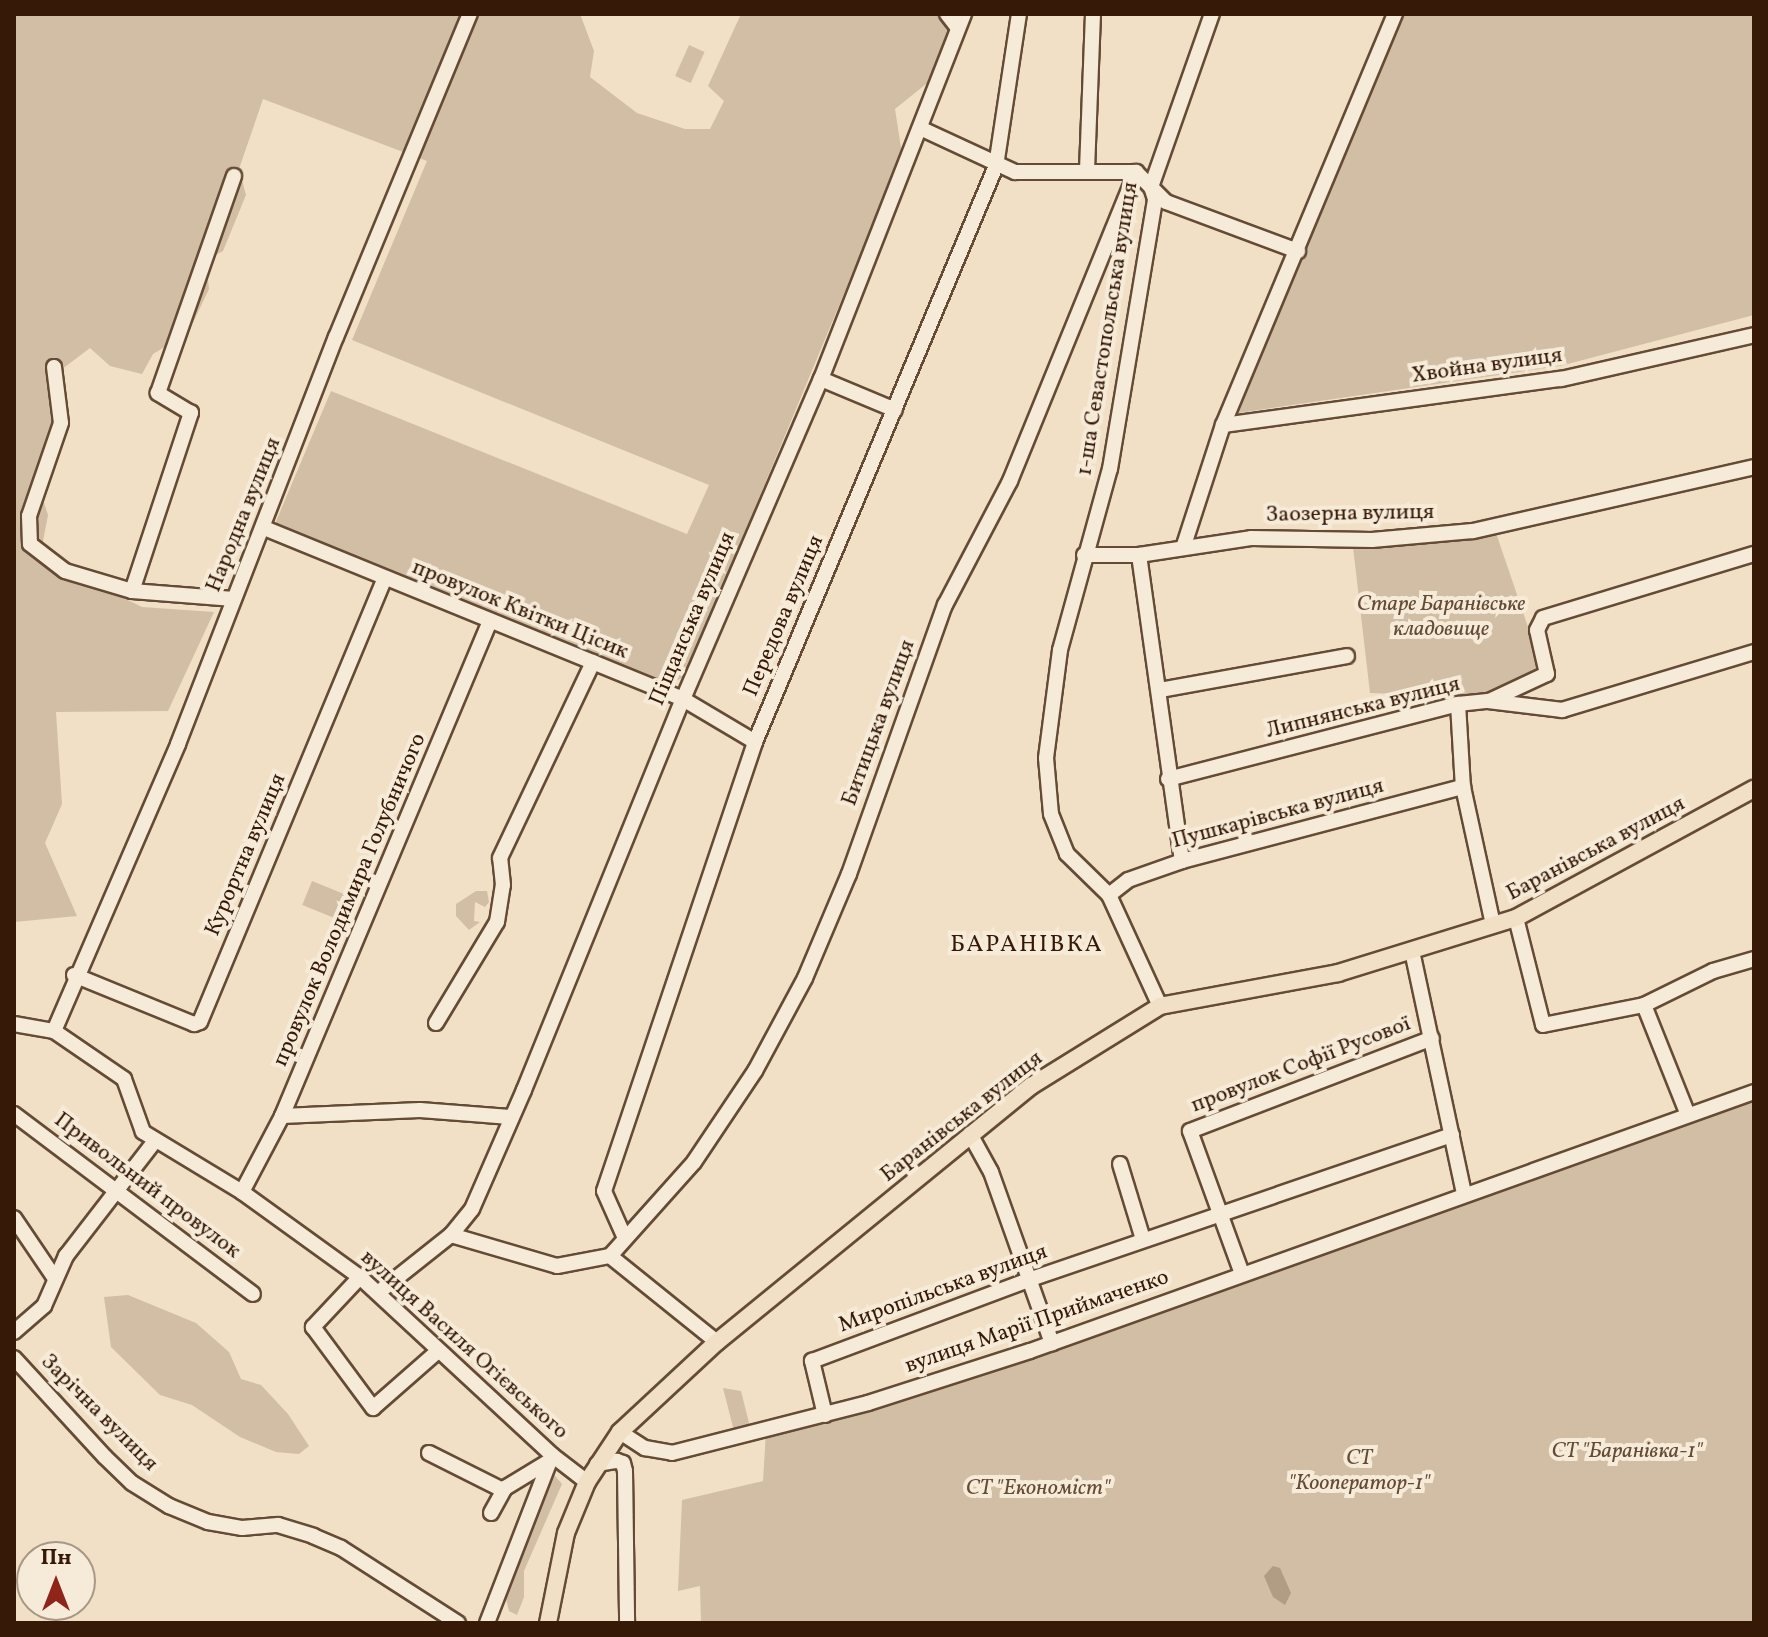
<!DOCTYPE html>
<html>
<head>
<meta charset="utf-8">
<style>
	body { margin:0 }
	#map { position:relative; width:1768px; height:1637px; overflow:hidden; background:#f1e0c5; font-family:Vollkorn,serif }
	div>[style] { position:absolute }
	.green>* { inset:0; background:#d1bea5; transform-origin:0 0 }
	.water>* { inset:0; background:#b19c84 }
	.roads { filter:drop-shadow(2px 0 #654b36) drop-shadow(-2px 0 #654b36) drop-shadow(0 2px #654b36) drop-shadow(0 -2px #654b36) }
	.minor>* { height:14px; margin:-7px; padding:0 7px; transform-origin:7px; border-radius:7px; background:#f6ebd9 }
	.major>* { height:16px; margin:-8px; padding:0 8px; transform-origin:8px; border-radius:8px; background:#f1e0c5 }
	span { translate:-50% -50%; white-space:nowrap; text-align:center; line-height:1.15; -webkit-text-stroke:8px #f6ebd9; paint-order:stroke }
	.street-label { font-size:22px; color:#361907 }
	.park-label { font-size:22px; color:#644b36; font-style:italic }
	.neighbourhood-label { font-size:24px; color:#361907; letter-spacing:2px }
	.frame { position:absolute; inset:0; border:16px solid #361907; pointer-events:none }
	.north { position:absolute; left:16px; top:1541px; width:80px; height:80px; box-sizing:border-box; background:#f6ebd9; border:2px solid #a99785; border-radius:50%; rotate:0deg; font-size:22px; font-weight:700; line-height:32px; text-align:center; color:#361907 }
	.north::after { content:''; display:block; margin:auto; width:28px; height:36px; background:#8f2418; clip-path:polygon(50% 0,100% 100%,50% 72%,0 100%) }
</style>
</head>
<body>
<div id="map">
	<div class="green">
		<i style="clip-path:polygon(14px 14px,580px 14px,594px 51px,590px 77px,637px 113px,685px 129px,710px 129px,724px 101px,708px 86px,741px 14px,957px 14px,931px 80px,895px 109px,902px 154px,685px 676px,667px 686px,274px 526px,331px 391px,687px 534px,709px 485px,352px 340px,427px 161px,263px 99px,239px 169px,246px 195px,223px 251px,206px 260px,209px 289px,188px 333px,153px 354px,142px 374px,110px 366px,90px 348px,53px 376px,58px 424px,38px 484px,48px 515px,40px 557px,142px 607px,214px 612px,168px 711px,56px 712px,62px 804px,45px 843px,77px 916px,14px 922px)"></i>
		<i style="clip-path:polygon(1399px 14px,1754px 14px,1754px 315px,1560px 366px,1231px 414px)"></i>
		<i style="left:689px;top:45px;width:17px;height:34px;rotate:24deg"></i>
		<i style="clip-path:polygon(1496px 533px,1543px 671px,1486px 697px,1370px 693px,1353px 547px)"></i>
		<i style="left:312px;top:881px;width:46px;height:26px;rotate:22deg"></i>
		<i style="clip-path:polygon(476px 891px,487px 891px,489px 902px,485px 907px,475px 902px,474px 921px,480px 922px,469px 930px,456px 916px,456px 904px)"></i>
		<i style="clip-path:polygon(1754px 1092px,1754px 1623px,701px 1623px,700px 1586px,678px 1591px,682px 1500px,763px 1481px,766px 1432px,868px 1403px)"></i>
		<i style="clip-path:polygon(128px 1295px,196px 1323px,229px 1352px,241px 1379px,261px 1385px,288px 1414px,309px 1446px,299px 1454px,276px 1452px,240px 1437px,192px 1405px,160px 1395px,111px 1347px,104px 1297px)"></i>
		<i style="clip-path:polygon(723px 1388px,741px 1391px,750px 1427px,734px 1431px)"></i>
		<i style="clip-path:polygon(550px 1470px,562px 1484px,524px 1571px,524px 1597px,517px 1615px,509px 1611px,506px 1599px)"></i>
	</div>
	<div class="water">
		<i style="clip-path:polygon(1273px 1566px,1280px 1568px,1291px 1593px,1285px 1605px,1273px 1597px,1264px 1576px)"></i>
	</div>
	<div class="roads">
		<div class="minor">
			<i style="left:947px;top:14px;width:16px;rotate:52deg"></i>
			<i style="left:920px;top:128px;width:105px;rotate:24.9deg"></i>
			<i style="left:1015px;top:172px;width:121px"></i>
			<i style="left:1136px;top:172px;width:42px;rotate:45deg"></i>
			<i style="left:1166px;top:202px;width:141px;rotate:20.4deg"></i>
			<i style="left:1087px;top:170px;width:156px;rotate:-87.8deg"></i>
			<i style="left:54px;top:367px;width:56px;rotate:82.9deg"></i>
			<i style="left:61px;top:423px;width:98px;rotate:109deg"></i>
			<i style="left:29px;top:516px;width:28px;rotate:88deg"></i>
			<i style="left:30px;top:544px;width:44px;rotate:37.6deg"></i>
			<i style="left:65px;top:571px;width:70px;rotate:16.6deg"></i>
			<i style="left:132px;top:591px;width:102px;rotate:4.5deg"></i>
			<i style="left:821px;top:379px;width:80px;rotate:22.7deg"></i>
			<i style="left:1223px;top:425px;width:341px;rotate:-7.8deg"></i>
			<i style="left:1561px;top:379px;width:198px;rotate:-12.8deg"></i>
			<i style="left:264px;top:528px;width:453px;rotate:22.2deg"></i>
			<i style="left:683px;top:699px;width:84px;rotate:30.8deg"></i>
			<i style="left:1184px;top:545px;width:126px;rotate:-72deg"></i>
			<i style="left:1223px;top:425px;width:446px;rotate:-67.3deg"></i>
			<i style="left:1084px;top:555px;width:55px"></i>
			<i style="left:1139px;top:555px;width:113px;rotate:-8.6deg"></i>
			<i style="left:1251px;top:538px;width:121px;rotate:0.9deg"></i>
			<i style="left:1372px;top:540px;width:101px;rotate:-5.1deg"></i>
			<i style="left:1473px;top:531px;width:288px;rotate:-12.8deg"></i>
			<i style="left:1139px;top:555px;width:309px;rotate:82deg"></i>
			<i style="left:132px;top:591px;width:188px;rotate:-71.7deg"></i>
			<i style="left:191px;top:413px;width:39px;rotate:-149deg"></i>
			<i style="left:158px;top:393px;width:230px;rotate:-70.7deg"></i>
			<i style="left:1160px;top:690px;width:190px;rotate:-10.3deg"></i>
			<i style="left:1489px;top:701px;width:64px;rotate:-25deg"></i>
			<i style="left:1547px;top:674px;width:45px;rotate:-102.8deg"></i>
			<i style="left:1537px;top:630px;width:13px;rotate:-63deg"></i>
			<i style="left:1543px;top:618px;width:220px;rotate:-16.9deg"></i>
			<i style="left:1458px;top:704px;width:83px;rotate:86.6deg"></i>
			<i style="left:1463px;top:787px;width:141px;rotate:77.7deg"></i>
			<i style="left:1168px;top:779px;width:300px;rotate:-14.5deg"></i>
			<i style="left:1458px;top:704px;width:30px;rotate:-6deg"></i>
			<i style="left:1488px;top:701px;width:75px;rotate:6.9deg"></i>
			<i style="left:1562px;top:710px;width:201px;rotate:-16.8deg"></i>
			<i style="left:1109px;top:895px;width:24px;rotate:-38deg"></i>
			<i style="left:1128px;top:880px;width:57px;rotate:-19.4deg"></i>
			<i style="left:1182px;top:861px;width:291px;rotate:-14.8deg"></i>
			<i style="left:1516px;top:918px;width:110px;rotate:75.8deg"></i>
			<i style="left:1543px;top:1025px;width:103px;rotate:-11.2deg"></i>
			<i style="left:1644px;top:1005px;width:77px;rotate:-26.2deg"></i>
			<i style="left:1713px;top:971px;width:43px;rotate:-16.3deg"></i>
			<i style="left:1412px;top:951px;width:249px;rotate:77.9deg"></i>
			<i style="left:74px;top:975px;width:130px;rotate:22.2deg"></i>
			<i style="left:194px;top:1024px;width:6px;rotate:-18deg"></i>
			<i style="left:200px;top:1022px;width:480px;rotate:-67.4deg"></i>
			<i style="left:1644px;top:1005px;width:118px;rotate:68.2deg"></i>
			<i style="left:1160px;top:1006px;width:122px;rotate:-114.7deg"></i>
			<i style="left:1109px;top:895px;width:59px;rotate:-135.7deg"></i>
			<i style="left:1067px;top:854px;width:43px;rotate:-111.8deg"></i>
			<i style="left:1051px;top:814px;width:56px;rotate:-95.1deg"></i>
			<i style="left:1046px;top:758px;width:109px;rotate:-82.6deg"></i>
			<i style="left:1060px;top:650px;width:188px;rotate:-74.6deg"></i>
			<i style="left:1110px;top:469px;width:274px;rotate:-80.5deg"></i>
			<i style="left:1155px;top:199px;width:13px;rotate:-108deg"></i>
			<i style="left:1151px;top:187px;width:183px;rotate:-70.6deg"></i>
			<i style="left:436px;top:1023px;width:118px;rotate:-58.9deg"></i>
			<i style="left:497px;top:922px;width:37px;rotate:-81deg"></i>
			<i style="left:503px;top:885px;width:27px;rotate:-96deg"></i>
			<i style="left:500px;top:858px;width:217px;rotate:-64.6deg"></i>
			<i style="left:14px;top:1024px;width:41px;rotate:9.9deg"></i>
			<i style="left:54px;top:1031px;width:85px;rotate:34.4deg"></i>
			<i style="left:124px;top:1079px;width:56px;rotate:70.3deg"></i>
			<i style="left:143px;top:1132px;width:116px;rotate:31.2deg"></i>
			<i style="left:242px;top:1192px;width:145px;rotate:35.8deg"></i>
			<i style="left:360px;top:1277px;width:262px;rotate:42.8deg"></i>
			<i style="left:552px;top:1455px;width:44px;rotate:37.6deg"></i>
			<i style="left:54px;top:1031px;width:313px;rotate:-66.6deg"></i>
			<i style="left:178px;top:744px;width:437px;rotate:-68.8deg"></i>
			<i style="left:336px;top:337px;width:350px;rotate:-67.5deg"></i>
			<i style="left:14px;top:1114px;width:299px;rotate:37deg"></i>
			<i style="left:282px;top:1116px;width:138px;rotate:-2.5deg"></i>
			<i style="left:420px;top:1110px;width:90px;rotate:4.4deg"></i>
			<i style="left:970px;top:1134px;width:43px;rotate:61.1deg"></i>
			<i style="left:991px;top:1172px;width:182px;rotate:70.4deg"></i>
			<i style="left:1120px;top:1164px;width:78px;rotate:73deg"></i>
			<i style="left:242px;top:1192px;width:86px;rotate:-62.2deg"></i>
			<i style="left:282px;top:1116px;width:537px;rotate:-67.21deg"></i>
			<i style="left:14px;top:1218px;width:71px;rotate:55.9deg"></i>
			<i style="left:451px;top:1235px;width:33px;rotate:-51deg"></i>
			<i style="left:472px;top:1209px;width:130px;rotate:-66.4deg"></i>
			<i style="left:524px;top:1090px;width:422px;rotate:-67.9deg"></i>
			<i style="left:683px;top:699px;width:348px;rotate:-66.7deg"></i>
			<i style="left:821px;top:379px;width:392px;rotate:-68.6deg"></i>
			<i style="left:624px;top:1236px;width:49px;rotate:-114deg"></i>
			<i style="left:604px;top:1191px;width:474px;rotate:-71.4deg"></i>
			<i style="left:755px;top:742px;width:624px;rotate:-67.3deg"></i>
			<i style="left:996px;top:166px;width:154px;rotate:-81.4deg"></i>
			<i style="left:610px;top:1256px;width:126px;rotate:-48.2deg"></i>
			<i style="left:694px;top:1162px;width:110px;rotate:-56.2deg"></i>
			<i style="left:755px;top:1071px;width:106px;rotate:-61.7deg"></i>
			<i style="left:805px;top:978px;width:113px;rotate:-67.1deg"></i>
			<i style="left:849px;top:874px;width:286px;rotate:-70.4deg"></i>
			<i style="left:945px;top:605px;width:140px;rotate:-62.3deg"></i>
			<i style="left:1010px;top:481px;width:334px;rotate:-67.8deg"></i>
			<i style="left:1241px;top:1271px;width:149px;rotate:-110deg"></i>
			<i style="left:1190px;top:1131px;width:259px;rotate:-21deg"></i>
			<i style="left:360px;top:1277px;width:69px;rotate:133.2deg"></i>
			<i style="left:313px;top:1327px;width:101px;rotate:53.5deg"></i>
			<i style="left:373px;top:1408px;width:86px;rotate:-41.2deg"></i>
			<i style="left:379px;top:1292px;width:92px;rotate:-38.4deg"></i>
			<i style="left:451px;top:1235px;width:110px;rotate:16.3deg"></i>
			<i style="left:557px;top:1266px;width:54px;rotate:-10.7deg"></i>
			<i style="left:610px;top:1256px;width:137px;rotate:38.8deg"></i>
			<i style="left:14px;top:1332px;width:40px;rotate:-41deg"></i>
			<i style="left:44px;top:1306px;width:55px;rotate:-66.3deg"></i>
			<i style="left:66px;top:1256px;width:144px;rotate:-52.3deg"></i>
			<i style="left:14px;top:1358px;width:134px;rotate:47.4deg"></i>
			<i style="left:105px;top:1457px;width:37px;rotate:44deg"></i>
			<i style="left:132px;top:1483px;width:44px;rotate:31.9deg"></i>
			<i style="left:169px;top:1506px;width:42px;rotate:22.3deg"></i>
			<i style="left:208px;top:1522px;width:35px;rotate:10deg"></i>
			<i style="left:242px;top:1528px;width:36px;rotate:-5deg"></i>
			<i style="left:278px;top:1525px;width:37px;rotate:17deg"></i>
			<i style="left:313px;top:1536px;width:30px;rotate:23deg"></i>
			<i style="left:341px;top:1548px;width:139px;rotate:32.7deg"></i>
			<i style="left:825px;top:1415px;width:56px;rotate:-103.5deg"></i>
			<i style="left:812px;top:1361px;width:234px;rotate:-20.5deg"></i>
			<i style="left:1031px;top:1279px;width:445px;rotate:-18.9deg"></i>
			<i style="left:620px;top:1432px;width:30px;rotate:33deg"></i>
			<i style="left:645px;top:1448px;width:27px;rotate:10deg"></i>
			<i style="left:672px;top:1453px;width:202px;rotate:-14.3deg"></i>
			<i style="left:868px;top:1403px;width:170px;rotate:-17.8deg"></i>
			<i style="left:1030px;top:1351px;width:769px;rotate:-19.68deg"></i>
			<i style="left:429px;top:1453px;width:83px;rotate:26.6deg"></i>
			<i style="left:597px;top:1464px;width:20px;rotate:-9deg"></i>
			<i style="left:617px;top:1461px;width:6px;rotate:18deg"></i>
			<i style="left:623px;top:1463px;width:8px;rotate:76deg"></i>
			<i style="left:625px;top:1471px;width:152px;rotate:89.2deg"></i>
			<i style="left:491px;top:1513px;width:29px;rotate:-61deg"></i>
			<i style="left:505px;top:1488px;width:50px;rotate:-31.2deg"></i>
			<i style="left:487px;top:1623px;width:180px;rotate:-68.8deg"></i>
		</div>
		<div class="major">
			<i style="left:548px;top:1623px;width:92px;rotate:-78.7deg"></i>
			<i style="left:566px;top:1533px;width:55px;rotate:-67.6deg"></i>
			<i style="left:587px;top:1482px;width:60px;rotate:-56.6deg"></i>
			<i style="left:620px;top:1432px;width:132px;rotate:-42.9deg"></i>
			<i style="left:717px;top:1342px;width:405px;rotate:-39.2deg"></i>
			<i style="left:1031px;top:1086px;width:152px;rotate:-31.8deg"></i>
			<i style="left:1160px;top:1006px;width:181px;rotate:-10.5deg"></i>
			<i style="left:1338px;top:973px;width:186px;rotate:-17.2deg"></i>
			<i style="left:1516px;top:918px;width:271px;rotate:-28.5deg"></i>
		</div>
	</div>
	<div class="street-label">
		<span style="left:1108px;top:329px;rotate:-81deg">1-ша Севастопольська вулиця</span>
		<span style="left:1487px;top:366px;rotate:-8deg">Хвойна вулиця</span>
		<span style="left:1350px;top:514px;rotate:-1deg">Заозерна вулиця</span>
		<span style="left:244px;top:515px;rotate:-68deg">Народна вулиця</span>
		<span style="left:520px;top:610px;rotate:22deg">провулок Квітки Цісик</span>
		<span style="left:784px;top:616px;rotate:-67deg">Передова вулиця</span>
		<span style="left:693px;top:619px;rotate:-67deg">Піщанська вулиця</span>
		<span style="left:1363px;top:708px;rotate:-14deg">Липнянська вулиця</span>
		<span style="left:879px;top:723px;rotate:-70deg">Битицька вулиця</span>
		<span style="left:1278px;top:814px;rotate:-15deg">Пушкарівська вулиця</span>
		<span style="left:1596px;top:849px;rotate:-28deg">Баранівська вулиця</span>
		<span style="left:246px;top:855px;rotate:-67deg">Курортна вулиця</span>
		<span style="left:350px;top:900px;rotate:-67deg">провулок Володимира Голубничого</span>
		<span style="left:1301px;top:1065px;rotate:-21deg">провулок Софії Русової</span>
		<span style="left:962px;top:1117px;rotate:-38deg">Баранівська вулиця</span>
		<span style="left:147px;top:1186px;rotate:37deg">Привольний провулок</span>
		<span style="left:943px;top:1289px;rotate:-20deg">Миропільська вулиця</span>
		<span style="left:1037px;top:1322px;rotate:-19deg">вулиця Марії Приймаченко</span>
		<span style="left:464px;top:1345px;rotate:42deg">вулиця Василя Огієвського</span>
		<span style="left:99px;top:1413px;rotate:45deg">Зарічна вулиця</span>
	</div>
	<div class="park-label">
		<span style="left:1441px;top:617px">Старе Баранівське<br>кладовище</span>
		<span style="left:1627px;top:1452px">СТ "Баранівка-1"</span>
		<span style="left:1359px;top:1471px">СТ<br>"Кооператор-1"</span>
		<span style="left:1038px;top:1489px">СТ "Економіст"</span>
	</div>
	<div class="neighbourhood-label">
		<span style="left:1027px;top:946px">БАРАНІВКА</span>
	</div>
	<div class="frame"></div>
	<div class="north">Пн</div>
</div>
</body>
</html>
